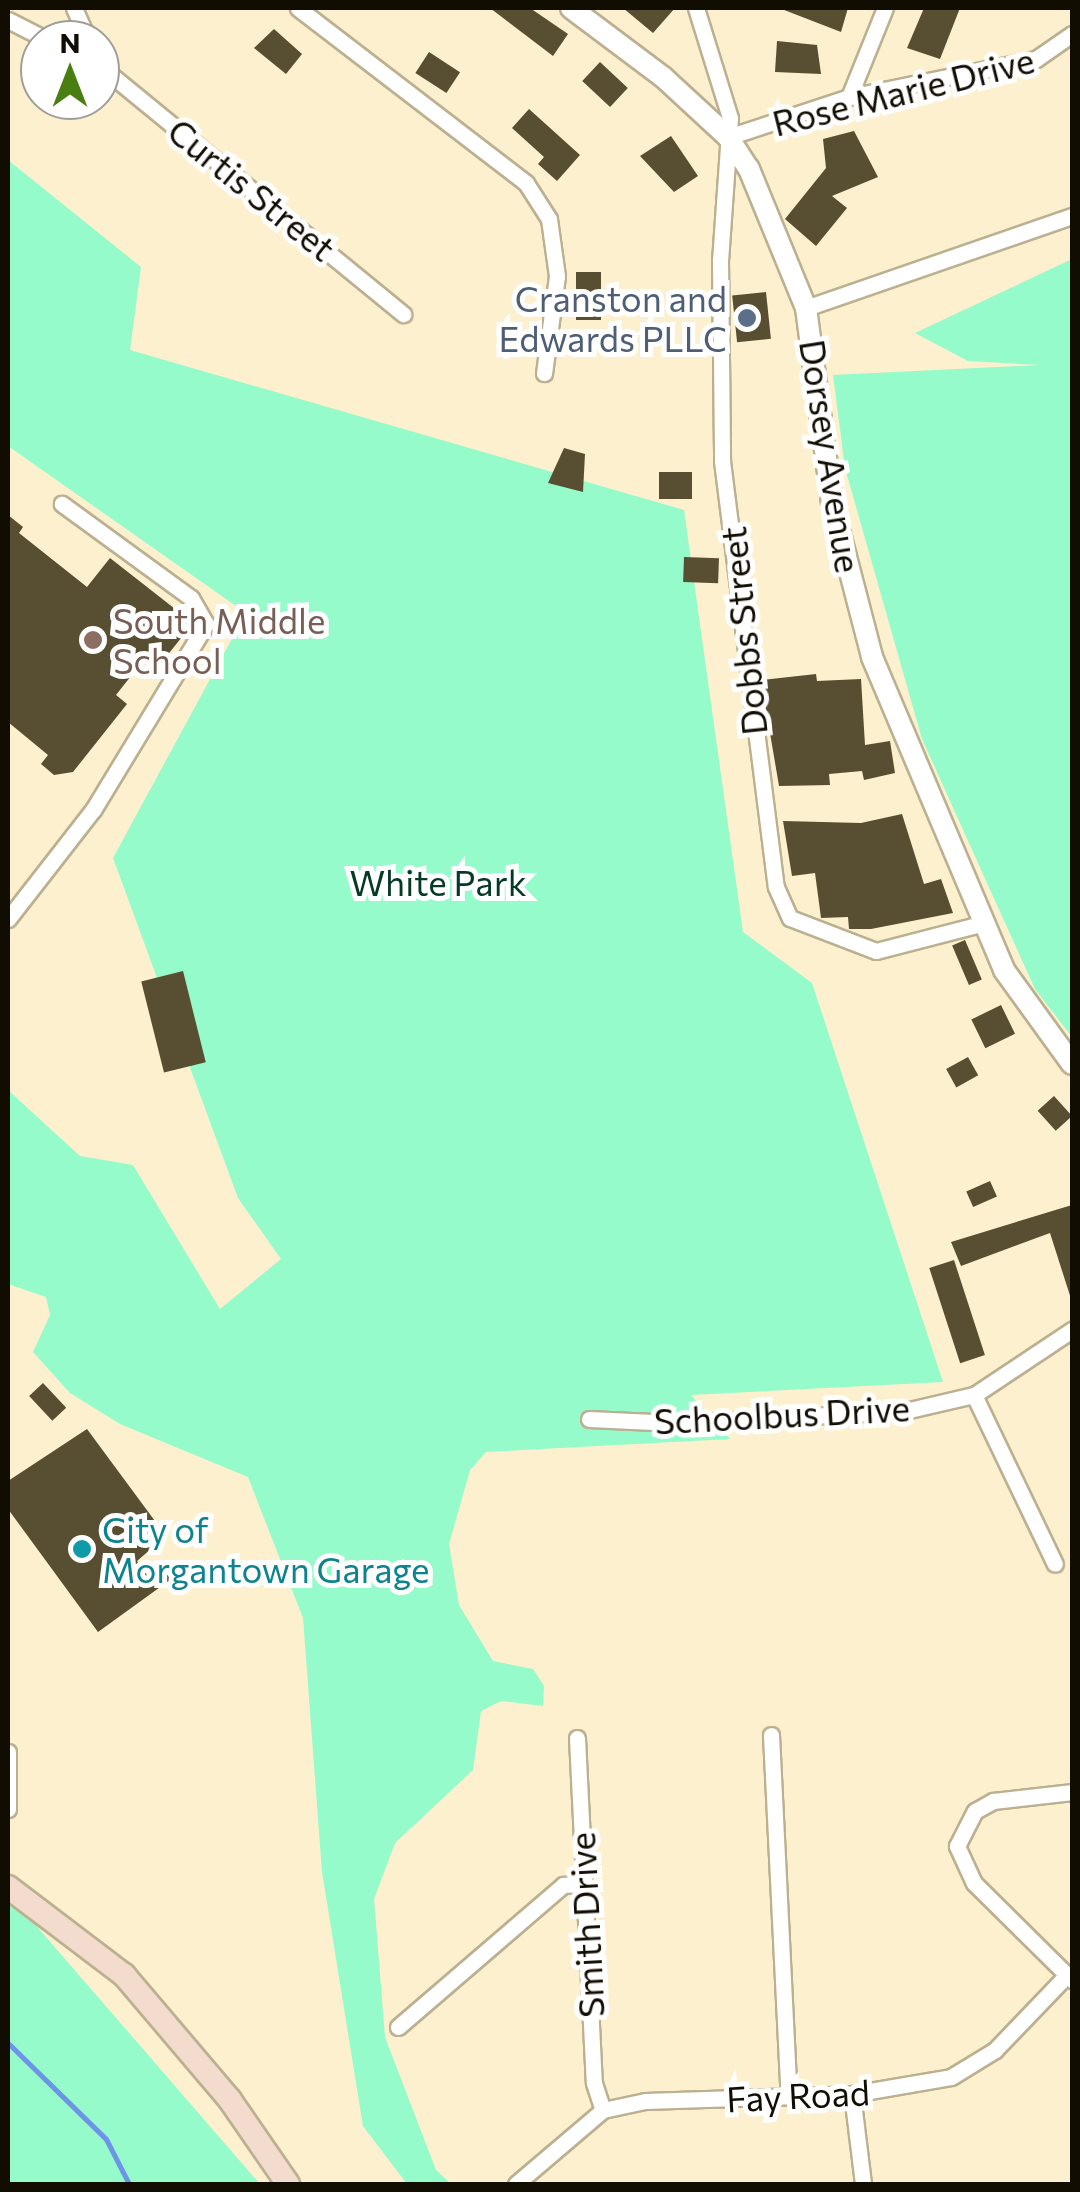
<!DOCTYPE html>
<html>
<head>
<meta charset="utf-8">
<style>
	body { margin:0 }
	#map { position:relative; width:1080px; height:2192px; overflow:hidden; background:#fcf0ce; font-family:Commissioner,sans-serif }
	div>[style] { position:absolute }
	.green>* { inset:0; background:#95fbca }
	.stream>* { height:5px; margin:-2.5px; padding:0 2.5px; transform-origin:2.5px; border-radius:2.5px; background:#6d94e6 }
	.building>* { inset:0; background:#584e31; transform-origin:0 0 }
	.roads { filter:drop-shadow(2px 0 #bbb090) drop-shadow(-2px 0 #bbb090) drop-shadow(0 2px #bbb090) drop-shadow(0 -2px #bbb090) }
	.minor>* { height:15px; margin:-7.5px; padding:0 7.5px; transform-origin:7.5px; border-radius:7.5px; background:#fff }
	.tertiary>* { height:20px; margin:-10px; padding:0 10px; transform-origin:10px; border-radius:10px; background:#fff }
	.secondary>* { height:22px; margin:-11px; padding:0 11px; transform-origin:11px; border-radius:11px; background:#f3dcce }
	.dots>* { width:28px; height:28px; translate:-50% -50%; box-sizing:border-box; border:5px solid #fff; border-radius:50% }
	span { translate:-50% -50%; white-space:nowrap; text-align:center; line-height:1.15; -webkit-text-stroke:10px #fff; paint-order:stroke }
	.street-label { font-size:35px; color:#110d03 }
	.service-label { font-size:35px; color:#4e5e75 }
	.right { translate:-100% -50%; text-align:right }
	.education-label { font-size:35px; color:#785e54 }
	.left { translate:0 -50%; text-align:left }
	.park-label { font-size:35px; color:#063a27 }
	.culture-label { font-size:35px; color:#0d838f }
	.frame { position:absolute; inset:0; border:10px solid #110d03; pointer-events:none }
	.north { position:absolute; left:20px; top:20px; width:100px; height:100px; box-sizing:border-box; background:#fff; border:2px solid #a09e9a; border-radius:50%; rotate:0deg; font-size:28px; font-weight:700; line-height:40px; text-align:center; color:#110d03 }
	.north::after { content:''; display:block; margin:auto; width:35px; height:45px; background:#497e13; clip-path:polygon(50% 0,100% 100%,50% 72%,0 100%) }
</style>
</head>
<body>
<div id="map">
	<div class="green">
		<i style="clip-path:polygon(8px 160px,141px 267px,130px 350px,684px 510px,743px 932px,812px 983px,943px 1382px,691px 1395px,730px 1439px,486px 1452px,470px 1470px,449px 1544px,459px 1605px,493px 1661px,533px 1669px,544px 1686px,543px 1706px,501px 1701px,481px 1711px,473px 1770px,395px 1843px,374px 1899px,385px 2037px,436px 2170px,451px 2184px,407px 2184px,363px 2126px,322px 1872px,303px 1618px,248px 1477px,120px 1424px,70px 1393px,33px 1352px,50px 1315px,46px 1297px,8px 1284px,8px 1090px,80px 1156px,133px 1165px,220px 1309px,281px 1259px,238px 1198px,113px 858px,246px 613px,8px 446px)"></i>
		<i style="clip-path:polygon(1072px 259px,1072px 1037px,1035px 989px,922px 739px,845px 468px,833px 375px,1040px 365px,968px 361px,915px 333px)"></i>
		<i style="clip-path:polygon(8px 1901px,20px 1907px,260px 2184px,8px 2184px)"></i>
	</div>
	<div class="stream">
		<i style="left:8px;top:2043px;width:137px;rotate:44.4deg"></i>
		<i style="left:106px;top:2139px;width:51px;rotate:62.9deg"></i>
	</div>
	<div class="building">
		<i style="clip-path:polygon(490px 8px,530px 8px,568px 34px,553px 56px)"></i>
		<i style="clip-path:polygon(623px 8px,675px 8px,653px 33px)"></i>
		<i style="clip-path:polygon(779px 8px,848px 8px,841px 32px)"></i>
		<i style="clip-path:polygon(924px 8px,960px 8px,940px 59px,907px 48px)"></i>
		<i style="clip-path:polygon(274px 29px,302px 54px,286px 74px,254px 48px)"></i>
		<i style="clip-path:polygon(777px 41px,817px 45px,821px 74px,775px 72px)"></i>
		<i style="left:429px;top:52px;width:37px;height:25px;rotate:33deg"></i>
		<i style="left:600px;top:62px;width:38px;height:26px;rotate:43deg"></i>
		<i style="clip-path:polygon(529px 109px,580px 155px,557px 181px,538px 164px,544px 157px,512px 128px)"></i>
		<i style="clip-path:polygon(854px 131px,878px 177px,832px 196px,847px 208px,816px 246px,785px 219px,826px 168px,823px 139px)"></i>
		<i style="clip-path:polygon(671px 136px,698px 176px,674px 192px,640px 156px)"></i>
		<i style="left:576px;top:272px;width:25px;height:48px"></i>
		<i style="left:766px;top:292px;width:47px;height:34px;rotate:84deg"></i>
		<i style="clip-path:polygon(564px 448px,585px 454px,583px 492px,548px 483px)"></i>
		<i style="left:659px;top:472px;width:33px;height:27px"></i>
		<i style="clip-path:polygon(8px 515px,23px 527px,19px 533px,87px 587px,110px 558px,193px 623px,158px 667px,146px 657px,116px 695px,127px 704px,73px 772px,54px 775px,41px 764px,48px 755px,8px 722px)"></i>
		<i style="left:684px;top:557px;width:35px;height:25px;rotate:2deg"></i>
		<i style="clip-path:polygon(816px 674px,817px 681px,861px 679px,865px 745px,890px 741px,895px 773px,864px 780px,862px 771px,829px 774px,830px 785px,779px 786px,761px 680px)"></i>
		<i style="clip-path:polygon(902px 814px,924px 884px,941px 879px,953px 913px,871px 929px,849px 929px,848px 917px,821px 918px,815px 873px,792px 876px,783px 821px,861px 823px)"></i>
		<i style="left:965px;top:940px;width:43px;height:14px;rotate:67deg"></i>
		<i style="left:183px;top:971px;width:94px;height:43px;rotate:76deg"></i>
		<i style="left:1001px;top:1005px;width:32px;height:33px;rotate:64deg"></i>
		<i style="left:968px;top:1057px;width:21px;height:25px;rotate:61deg"></i>
		<i style="left:1054px;top:1096px;width:27px;height:22px;rotate:48deg"></i>
		<i style="left:990px;top:1181px;width:17px;height:26px;rotate:66deg"></i>
		<i style="clip-path:polygon(1072px 1205px,1072px 1302px,1050px 1233px,961px 1266px,951px 1242px)"></i>
		<i style="left:954px;top:1260px;width:100px;height:26px;rotate:72deg"></i>
		<i style="left:43px;top:1383px;width:34px;height:19px;rotate:47deg"></i>
		<i style="clip-path:polygon(87px 1429px,166px 1536px,137px 1561px,150px 1579px,181px 1572px,98px 1632px,8px 1509px,8px 1481px)"></i>
	</div>
	<div class="roads">
		<div class="minor">
			<i style="left:74px;top:8px;width:35px;rotate:66deg"></i>
			<i style="left:298px;top:8px;width:287px;rotate:37.5deg"></i>
			<i style="left:526px;top:183px;width:43px;rotate:57.4deg"></i>
			<i style="left:549px;top:219px;width:58px;rotate:82deg"></i>
			<i style="left:557px;top:276px;width:98px;rotate:97.6deg"></i>
			<i style="left:696px;top:8px;width:115px;rotate:72.8deg"></i>
			<i style="left:730px;top:118px;width:142px;rotate:94deg"></i>
			<i style="left:720px;top:260px;width:201px;rotate:89.4deg"></i>
			<i style="left:722px;top:461px;width:429px;rotate:82.8deg"></i>
			<i style="left:776px;top:887px;width:34px;rotate:66deg"></i>
			<i style="left:790px;top:918px;width:92px;rotate:21deg"></i>
			<i style="left:876px;top:951px;width:112px;rotate:-14.5deg"></i>
			<i style="left:8px;top:20px;width:44px;rotate:27.1deg"></i>
			<i style="left:100px;top:66px;width:392px;rotate:39.3deg"></i>
			<i style="left:849px;top:97px;width:96px;rotate:-68deg"></i>
			<i style="left:728px;top:137px;width:127px;rotate:-18.3deg"></i>
			<i style="left:849px;top:97px;width:191px;rotate:-11.5deg"></i>
			<i style="left:1036px;top:59px;width:44px;rotate:-34.8deg"></i>
			<i style="left:806px;top:308px;width:281px;rotate:-19.1deg"></i>
			<i style="left:8px;top:919px;width:138px;rotate:-52.1deg"></i>
			<i style="left:93px;top:810px;width:218px;rotate:-58.7deg"></i>
			<i style="left:206px;top:624px;width:30px;rotate:-120deg"></i>
			<i style="left:191px;top:598px;width:160px;rotate:-143.9deg"></i>
			<i style="left:974px;top:1395px;width:187px;rotate:64.4deg"></i>
			<i style="left:589px;top:1419px;width:86px;rotate:2.7deg"></i>
			<i style="left:675px;top:1423px;width:230px;rotate:-3deg"></i>
			<i style="left:905px;top:1411px;width:71px;rotate:-13.1deg"></i>
			<i style="left:974px;top:1395px;width:118px;rotate:-33.6deg"></i>
			<i style="left:771px;top:1735px;width:362px;rotate:87.2deg"></i>
			<i style="left:577px;top:1738px;width:345px;rotate:87.2deg"></i>
			<i style="left:594px;top:2083px;width:28px;rotate:72deg"></i>
			<i style="left:8px;top:1752px;width:57px;rotate:90deg"></i>
			<i style="left:1072px;top:1980px;width:138px;rotate:-135.3deg"></i>
			<i style="left:974px;top:1883px;width:41px;rotate:-114.7deg"></i>
			<i style="left:957px;top:1846px;width:39px;rotate:-63deg"></i>
			<i style="left:975px;top:1811px;width:21px;rotate:-29deg"></i>
			<i style="left:993px;top:1801px;width:80px;rotate:-6.5deg"></i>
			<i style="left:398px;top:2027px;width:218px;rotate:-40.7deg"></i>
			<i style="left:563px;top:1885px;width:20px;rotate:-3deg"></i>
			<i style="left:852px;top:2094px;width:91px;rotate:83deg"></i>
			<i style="left:516px;top:2184px;width:114px;rotate:-40.4deg"></i>
			<i style="left:603px;top:2110px;width:43px;rotate:-12.1deg"></i>
			<i style="left:645px;top:2101px;width:207px;rotate:-1.9deg"></i>
			<i style="left:852px;top:2094px;width:100px;rotate:-9.7deg"></i>
			<i style="left:951px;top:2077px;width:52px;rotate:-31.5deg"></i>
			<i style="left:995px;top:2050px;width:104px;rotate:-46.2deg"></i>
		</div>
		<div class="tertiary">
			<i style="left:571px;top:8px;width:115px;rotate:36.9deg"></i>
			<i style="left:663px;top:77px;width:88px;rotate:42.7deg"></i>
			<i style="left:728px;top:137px;width:38px;rotate:57deg"></i>
			<i style="left:749px;top:169px;width:150px;rotate:67.7deg"></i>
			<i style="left:806px;top:308px;width:197px;rotate:82.4deg"></i>
			<i style="left:832px;top:503px;width:159px;rotate:75.4deg"></i>
			<i style="left:872px;top:657px;width:340px;rotate:67.1deg"></i>
			<i style="left:1004px;top:970px;width:116px;rotate:54.1deg"></i>
		</div>
		<div class="secondary">
			<i style="left:8px;top:1887px;width:146px;rotate:37.2deg"></i>
			<i style="left:124px;top:1975px;width:164px;rotate:49.7deg"></i>
			<i style="left:230px;top:2100px;width:102px;rotate:55.4deg"></i>
		</div>
	</div>
	<div class="dots">
		<i style="left:747px;top:318px;background:#5c6f8a"></i>
		<i style="left:93px;top:640px;background:#8d6e63"></i>
		<i style="left:82px;top:1549px;background:#0f9aa8"></i>
	</div>
	<div class="street-label">
		<span style="left:903px;top:91px;rotate:-14deg">Rose Marie Drive</span>
		<span style="left:252px;top:189px;rotate:39deg">Curtis Street</span>
		<span style="left:831px;top:456px;rotate:81deg">Dorsey Avenue</span>
		<span style="left:743px;top:631px;rotate:-96deg">Dobbs Street</span>
		<span style="left:782px;top:1414px;rotate:-3deg">Schoolbus Drive</span>
		<span style="left:586px;top:1925px;rotate:-93deg">Smith Drive</span>
		<span style="left:798px;top:2095px;rotate:-3deg">Fay Road</span>
	</div>
	<div class="service-label">
		<span class="right" style="left:727px;top:318px">Cranston and<br>Edwards PLLC</span>
	</div>
	<div class="education-label">
		<span class="left" style="left:113px;top:640px">South Middle<br>School</span>
	</div>
	<div class="park-label">
		<span style="left:438px;top:882px">White Park</span>
	</div>
	<div class="culture-label">
		<span class="left" style="left:102px;top:1549px">City of<br>Morgantown Garage</span>
	</div>
	<div class="frame"></div>
	<div class="north">N</div>
</div>
</body>
</html>
